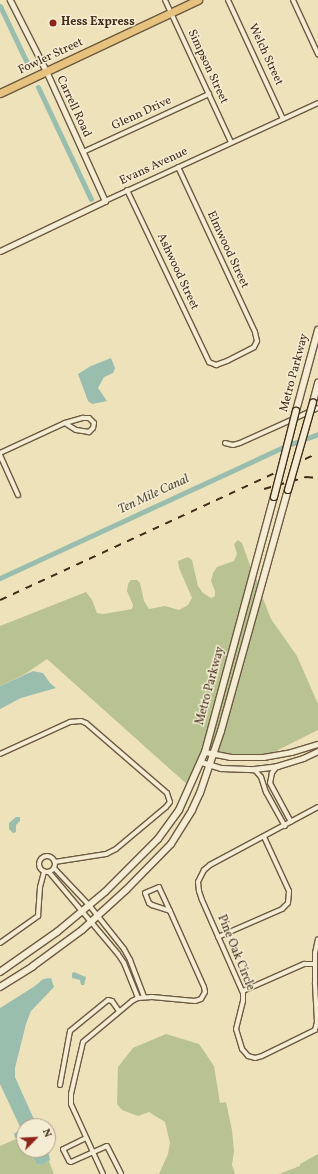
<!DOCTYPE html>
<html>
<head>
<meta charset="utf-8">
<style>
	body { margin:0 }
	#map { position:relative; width:318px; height:1174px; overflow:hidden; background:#eee2bb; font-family:Vollkorn,serif }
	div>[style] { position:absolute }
	.green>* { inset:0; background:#b8c391 }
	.water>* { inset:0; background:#99beae }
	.canal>* { height:5px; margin:-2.5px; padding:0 2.5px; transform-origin:2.5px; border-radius:2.5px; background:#99beae }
	.roads { filter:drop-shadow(1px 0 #6c5a41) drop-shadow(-1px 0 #6c5a41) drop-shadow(0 1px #6c5a41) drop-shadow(0 -1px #6c5a41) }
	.minor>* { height:4px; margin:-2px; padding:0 2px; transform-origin:2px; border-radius:2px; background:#f4ecd3 }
	.minor>.ring { margin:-2px; padding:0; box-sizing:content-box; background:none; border:4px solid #f4ecd3; border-radius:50% }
	.tertiary>* { height:5px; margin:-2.5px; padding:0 2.5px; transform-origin:2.5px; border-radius:2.5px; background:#f4ecd3 }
	.secondary>* { height:6px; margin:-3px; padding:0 3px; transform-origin:3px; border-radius:3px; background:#f4ecd3 }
	.primary>* { height:7px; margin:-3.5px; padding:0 3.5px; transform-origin:3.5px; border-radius:3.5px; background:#e7c17e }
	.rail>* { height:1.5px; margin-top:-0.75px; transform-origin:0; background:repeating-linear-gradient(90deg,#412c18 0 7px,transparent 0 14px) }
	.bridges { filter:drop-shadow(1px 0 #412c18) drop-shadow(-1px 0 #412c18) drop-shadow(0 1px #412c18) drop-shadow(0 -1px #412c18) }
	.secondary-bridge>* { height:6px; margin:-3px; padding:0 3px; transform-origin:3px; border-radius:3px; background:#f4ecd3 }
	.dots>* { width:11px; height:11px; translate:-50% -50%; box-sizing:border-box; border:2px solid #f4ecd3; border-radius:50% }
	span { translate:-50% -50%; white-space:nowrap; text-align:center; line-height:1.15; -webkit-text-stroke:3px #f4ecd3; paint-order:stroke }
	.poi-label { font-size:12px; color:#412c18; font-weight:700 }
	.left { translate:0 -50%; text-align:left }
	.street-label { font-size:12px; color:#412c18 }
	.water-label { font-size:13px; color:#57503e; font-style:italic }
	.north { position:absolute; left:16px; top:1118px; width:40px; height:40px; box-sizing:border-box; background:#f4ecd3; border:1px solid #ac9f88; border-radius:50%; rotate:66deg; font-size:11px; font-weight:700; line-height:16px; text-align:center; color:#412c18 }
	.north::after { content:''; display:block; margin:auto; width:14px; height:18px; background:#8f2418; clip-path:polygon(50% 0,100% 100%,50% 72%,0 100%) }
</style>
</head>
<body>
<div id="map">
	<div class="green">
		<i style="clip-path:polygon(238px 540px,242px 543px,251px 568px,202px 751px,190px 787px,47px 659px,25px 674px,0 686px,0 626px,86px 592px,92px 600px,97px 613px,103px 614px,127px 610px,132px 609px,133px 605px,127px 591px,128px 584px,131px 580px,137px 580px,140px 583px,144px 601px,149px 609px,165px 606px,179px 610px,188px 605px,192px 598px,179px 568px,178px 561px,188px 557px,192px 560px,198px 586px,203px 593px,211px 598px,215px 596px,215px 591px,211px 581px,213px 573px,217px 567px,234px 561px,237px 554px,234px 544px)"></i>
		<i style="clip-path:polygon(255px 575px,259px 586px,212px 751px,208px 750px)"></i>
		<i style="clip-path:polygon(262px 596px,271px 619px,297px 656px,318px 704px,318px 730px,270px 754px,230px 755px,217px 752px)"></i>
		<i style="clip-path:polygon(166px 1034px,199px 1044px,214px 1066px,220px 1103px,226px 1102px,232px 1130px,234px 1151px,232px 1165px,235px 1174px,159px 1174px,168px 1154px,170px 1143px,165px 1122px,149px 1112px,138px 1116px,122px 1110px,117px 1104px,118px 1067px,133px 1048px)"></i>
		<i style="clip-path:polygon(23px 1136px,24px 1150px,30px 1150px,36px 1164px,43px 1165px,49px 1161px,54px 1174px,0 1174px,0 1146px)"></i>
		<i style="clip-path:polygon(318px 1154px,318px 1174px,279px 1174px,300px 1166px,300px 1164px)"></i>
	</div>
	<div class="water">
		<i style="clip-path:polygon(111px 358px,115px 368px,113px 373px,104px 377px,98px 388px,107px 401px,92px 404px,88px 401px,78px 374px,91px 366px)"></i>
		<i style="clip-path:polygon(33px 671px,43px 673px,50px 683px,56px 688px,21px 698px,0 709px,0 686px)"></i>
		<i style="clip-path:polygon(16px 817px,20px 817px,20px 821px,16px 825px,16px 832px,13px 833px,9px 829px,9px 823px)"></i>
		<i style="clip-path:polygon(74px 972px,86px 977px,84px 985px,81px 985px,80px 980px,72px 978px,72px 973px)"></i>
		<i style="clip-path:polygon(51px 978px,54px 987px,31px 1011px,26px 1024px,15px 1068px,15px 1077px,37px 1126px,24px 1126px,24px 1138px,23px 1136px,15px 1138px,14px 1134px,21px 1129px,0 1084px,0 1008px,35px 986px,43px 979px)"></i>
		<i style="clip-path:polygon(30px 1150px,48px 1150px,50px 1160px,43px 1165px,36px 1164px)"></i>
	</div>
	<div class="canal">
		<i style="left:0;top:6px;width:68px;rotate:64.6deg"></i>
		<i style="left:38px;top:87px;width:124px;rotate:64.7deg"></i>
		<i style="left:0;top:578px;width:317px;rotate:-24.8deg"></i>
		<i style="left:288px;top:445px;width:32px;rotate:-20deg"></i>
	</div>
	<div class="roads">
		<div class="minor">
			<i style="left:165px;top:0;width:157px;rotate:65.1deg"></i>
			<i style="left:228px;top:0;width:131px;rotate:65.2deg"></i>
			<i style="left:293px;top:0;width:60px;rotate:65.2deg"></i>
			<i style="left:83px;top:152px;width:139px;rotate:-24.7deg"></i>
			<i style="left:127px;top:190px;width:191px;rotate:64.5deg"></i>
			<i style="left:209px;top:362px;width:8px;rotate:23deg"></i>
			<i style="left:216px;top:365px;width:12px;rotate:-20deg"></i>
			<i style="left:227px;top:361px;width:30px;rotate:-27deg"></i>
			<i style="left:254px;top:347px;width:7px;rotate:-63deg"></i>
			<i style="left:257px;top:341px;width:9px;rotate:-103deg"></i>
			<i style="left:255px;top:332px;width:182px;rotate:-115deg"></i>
			<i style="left:105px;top:201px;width:234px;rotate:-24.7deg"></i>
			<i style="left:83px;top:418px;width:6px"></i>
			<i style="left:89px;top:418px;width:7px;rotate:45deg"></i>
			<i style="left:94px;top:423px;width:5px;rotate:101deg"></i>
			<i style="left:93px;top:428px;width:6px;rotate:135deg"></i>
			<i style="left:89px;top:432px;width:13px;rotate:-171deg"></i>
			<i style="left:76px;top:430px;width:13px;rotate:-148deg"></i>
			<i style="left:65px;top:423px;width:19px;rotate:-16deg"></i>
			<i style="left:225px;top:443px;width:8px;rotate:14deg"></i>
			<i style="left:233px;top:445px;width:7px;rotate:-16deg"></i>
			<i style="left:240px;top:443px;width:85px;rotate:-24.2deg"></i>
			<i style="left:0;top:453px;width:72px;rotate:-24.8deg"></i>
			<i style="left:0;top:455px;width:44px;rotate:65.8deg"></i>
			<i style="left:0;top:754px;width:77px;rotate:-24.6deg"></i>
			<i style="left:70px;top:722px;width:11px;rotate:-5deg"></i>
			<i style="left:81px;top:721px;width:5px;rotate:22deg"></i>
			<i style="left:86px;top:723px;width:107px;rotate:40.8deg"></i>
			<i style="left:167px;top:793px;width:9px;rotate:72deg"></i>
			<i style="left:170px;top:802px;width:6px;rotate:129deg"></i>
			<i style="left:166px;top:807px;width:65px;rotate:140deg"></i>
			<i style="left:116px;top:849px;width:11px;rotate:153deg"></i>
			<i style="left:106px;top:854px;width:52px;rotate:171.1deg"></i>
			<i style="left:277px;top:766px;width:9px;rotate:126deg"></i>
			<i style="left:272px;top:773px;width:10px;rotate:101deg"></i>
			<i style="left:270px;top:783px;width:44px;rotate:61.7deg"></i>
			<i style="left:254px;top:769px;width:11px;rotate:49deg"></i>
			<i style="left:261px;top:777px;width:16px;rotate:72deg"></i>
			<i style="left:266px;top:792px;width:39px;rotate:61deg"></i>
			<i style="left:318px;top:807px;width:123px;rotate:151.8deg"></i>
			<i style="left:210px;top:865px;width:8px;rotate:140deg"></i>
			<i style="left:204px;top:870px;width:13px;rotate:117deg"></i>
			<i style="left:198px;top:882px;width:9px;rotate:84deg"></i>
			<i style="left:199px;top:891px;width:9px;rotate:72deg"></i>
			<i style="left:202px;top:900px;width:102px;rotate:66.2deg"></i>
			<i style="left:243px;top:993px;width:8px;rotate:90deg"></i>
			<i style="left:243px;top:1001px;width:29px;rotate:104deg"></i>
			<i style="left:236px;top:1029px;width:21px;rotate:73deg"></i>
			<i style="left:242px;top:1049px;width:9px;rotate:49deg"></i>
			<i style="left:248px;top:1056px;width:7px;rotate:16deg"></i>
			<i style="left:255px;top:1058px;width:7px;rotate:-16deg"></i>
			<i style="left:262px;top:1056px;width:59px;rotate:-26.1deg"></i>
			<i style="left:315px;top:1030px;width:8px;rotate:-76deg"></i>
			<i style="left:317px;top:1022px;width:39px;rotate:-93deg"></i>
			<i style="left:315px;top:983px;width:30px;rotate:-90deg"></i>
			<i style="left:315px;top:953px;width:14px;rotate:-78deg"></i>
			<i class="ring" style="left:39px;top:856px;width:12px;height:12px"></i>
			<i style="left:54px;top:868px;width:51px;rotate:46.6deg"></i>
			<i style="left:89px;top:905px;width:56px;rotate:51.5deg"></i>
			<i style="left:124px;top:949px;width:13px;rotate:61deg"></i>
			<i style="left:130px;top:960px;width:39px;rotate:69deg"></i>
			<i style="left:49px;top:872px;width:107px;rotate:49.9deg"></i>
			<i style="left:118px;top:954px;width:11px;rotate:56deg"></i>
			<i style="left:124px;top:963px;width:38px;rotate:68deg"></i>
			<i style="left:218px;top:937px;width:70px;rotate:-23.6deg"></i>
			<i style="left:282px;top:909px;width:8px;rotate:-45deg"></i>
			<i style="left:288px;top:903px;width:12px;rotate:-85deg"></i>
			<i style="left:289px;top:891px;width:60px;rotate:-114.8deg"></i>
			<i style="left:0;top:943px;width:47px;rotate:-35.4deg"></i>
			<i style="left:38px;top:916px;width:29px;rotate:-86deg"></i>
			<i style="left:40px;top:887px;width:16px;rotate:-75deg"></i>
			<i style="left:243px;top:991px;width:67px;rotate:-23.9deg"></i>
			<i style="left:304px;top:964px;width:11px"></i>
			<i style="left:60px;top:1085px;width:55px;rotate:-79.5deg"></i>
			<i style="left:70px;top:1031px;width:49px;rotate:-39.2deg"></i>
			<i style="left:108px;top:1000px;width:4px;rotate:14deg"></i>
			<i style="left:112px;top:1001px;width:12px;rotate:55deg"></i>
			<i style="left:86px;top:1138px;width:25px;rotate:154deg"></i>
			<i style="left:63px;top:1149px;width:13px;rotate:63deg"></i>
			<i style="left:69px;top:1161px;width:2px;rotate:27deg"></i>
			<i style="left:71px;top:1162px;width:39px;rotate:-24deg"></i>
			<i style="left:107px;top:1146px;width:31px;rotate:63deg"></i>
			<i style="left:103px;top:1174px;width:77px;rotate:-114.6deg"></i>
			<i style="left:71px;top:1104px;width:10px;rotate:-90deg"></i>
			<i style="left:71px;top:1094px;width:53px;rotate:-77deg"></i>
			<i style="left:83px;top:1042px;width:64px;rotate:-39.9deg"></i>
			<i style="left:132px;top:1001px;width:7px;rotate:-27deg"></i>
			<i style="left:138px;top:998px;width:14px;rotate:-4deg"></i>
			<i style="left:152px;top:997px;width:43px;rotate:5.3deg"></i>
			<i style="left:195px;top:1001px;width:6px;rotate:-18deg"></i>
			<i style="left:201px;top:999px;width:8px;rotate:-60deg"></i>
			<i style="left:205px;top:992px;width:5px;rotate:-101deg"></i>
			<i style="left:204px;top:987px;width:83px;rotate:-114.1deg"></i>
			<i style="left:170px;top:911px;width:26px;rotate:-115deg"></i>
			<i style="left:159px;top:887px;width:15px;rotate:157deg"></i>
			<i style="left:145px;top:893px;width:11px;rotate:68deg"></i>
			<i style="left:149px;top:903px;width:4px;rotate:34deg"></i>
			<i style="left:152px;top:905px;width:19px;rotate:18deg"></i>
		</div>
		<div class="tertiary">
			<i style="left:0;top:251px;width:116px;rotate:-25.5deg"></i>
			<i style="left:105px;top:201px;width:143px;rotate:-114.4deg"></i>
			<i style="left:46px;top:71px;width:80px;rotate:-116.9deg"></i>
			<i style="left:205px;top:752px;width:25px;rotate:11deg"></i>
			<i style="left:230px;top:757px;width:33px"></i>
			<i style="left:263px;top:757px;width:28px;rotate:-10deg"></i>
			<i style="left:291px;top:752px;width:28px;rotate:-17deg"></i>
			<i style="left:201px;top:762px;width:21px;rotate:17deg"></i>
			<i style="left:221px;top:768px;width:33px;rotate:2deg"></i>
			<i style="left:254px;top:769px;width:23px;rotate:-7deg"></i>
			<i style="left:277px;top:766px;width:27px;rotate:-17deg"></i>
			<i style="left:303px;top:758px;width:17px;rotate:-25deg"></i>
		</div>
		<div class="secondary">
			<i style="left:313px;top:402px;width:20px;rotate:-75deg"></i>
			<i style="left:296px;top:411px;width:84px;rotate:-74.8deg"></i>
			<i style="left:0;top:972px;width:70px;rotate:-35.1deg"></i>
			<i style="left:57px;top:932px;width:62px;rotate:-39.8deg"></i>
			<i style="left:105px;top:892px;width:75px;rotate:-45deg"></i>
			<i style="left:158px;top:839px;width:36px;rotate:-54deg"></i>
			<i style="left:179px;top:810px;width:64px;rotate:-65.9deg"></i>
			<i style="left:205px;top:752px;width:264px;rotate:-74.9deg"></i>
			<i style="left:0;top:987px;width:39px;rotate:-32deg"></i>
			<i style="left:33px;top:966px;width:61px;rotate:-36.3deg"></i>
			<i style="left:82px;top:930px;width:59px;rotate:-42.3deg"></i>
			<i style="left:126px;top:890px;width:64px;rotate:-45.6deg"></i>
			<i style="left:171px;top:844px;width:40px;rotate:-58deg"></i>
			<i style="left:192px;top:810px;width:19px;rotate:-65deg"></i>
			<i style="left:200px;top:793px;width:65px;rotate:-71.3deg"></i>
			<i style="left:221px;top:731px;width:250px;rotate:-74.5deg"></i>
		</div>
		<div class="primary">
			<i style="left:0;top:93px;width:219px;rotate:-25.2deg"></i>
		</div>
	</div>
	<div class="rail">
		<i style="left:264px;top:489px;width:44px;rotate:-15.9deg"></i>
		<i style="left:306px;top:477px;width:12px;rotate:5deg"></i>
		<i style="left:0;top:600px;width:350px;rotate:-24.8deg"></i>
	</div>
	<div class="bridges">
		<div class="secondary-bridge">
			<i style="left:288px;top:490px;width:91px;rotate:-74.1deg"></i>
			<i style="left:274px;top:497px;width:89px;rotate:-75.7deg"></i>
		</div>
	</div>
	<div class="dots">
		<i style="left:53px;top:23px;background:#8f2418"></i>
	</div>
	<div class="poi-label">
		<span class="left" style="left:61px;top:23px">Hess Express</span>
	</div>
	<div class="street-label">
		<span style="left:265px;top:55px;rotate:65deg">Welch Street</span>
		<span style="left:51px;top:57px;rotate:-25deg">Fowler Street</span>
		<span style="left:207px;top:67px;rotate:65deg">Simpson Street</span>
		<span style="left:73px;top:107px;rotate:65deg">Carrell Road</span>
		<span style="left:142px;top:114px;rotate:-25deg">Glenn Drive</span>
		<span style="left:154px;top:167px;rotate:-25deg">Evans Avenue</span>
		<span style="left:227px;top:250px;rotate:65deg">Elmwood Street</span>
		<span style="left:177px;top:272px;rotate:65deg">Ashwood Street</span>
		<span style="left:295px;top:373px;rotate:-75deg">Metro Parkway</span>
		<span style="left:211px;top:686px;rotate:-75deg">Metro Parkway</span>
		<span style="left:235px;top:953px;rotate:68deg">Pine Oak Circle</span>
	</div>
	<div class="water-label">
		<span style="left:154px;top:495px;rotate:-25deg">Ten Mile Canal</span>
	</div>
	<div class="north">N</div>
</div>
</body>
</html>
